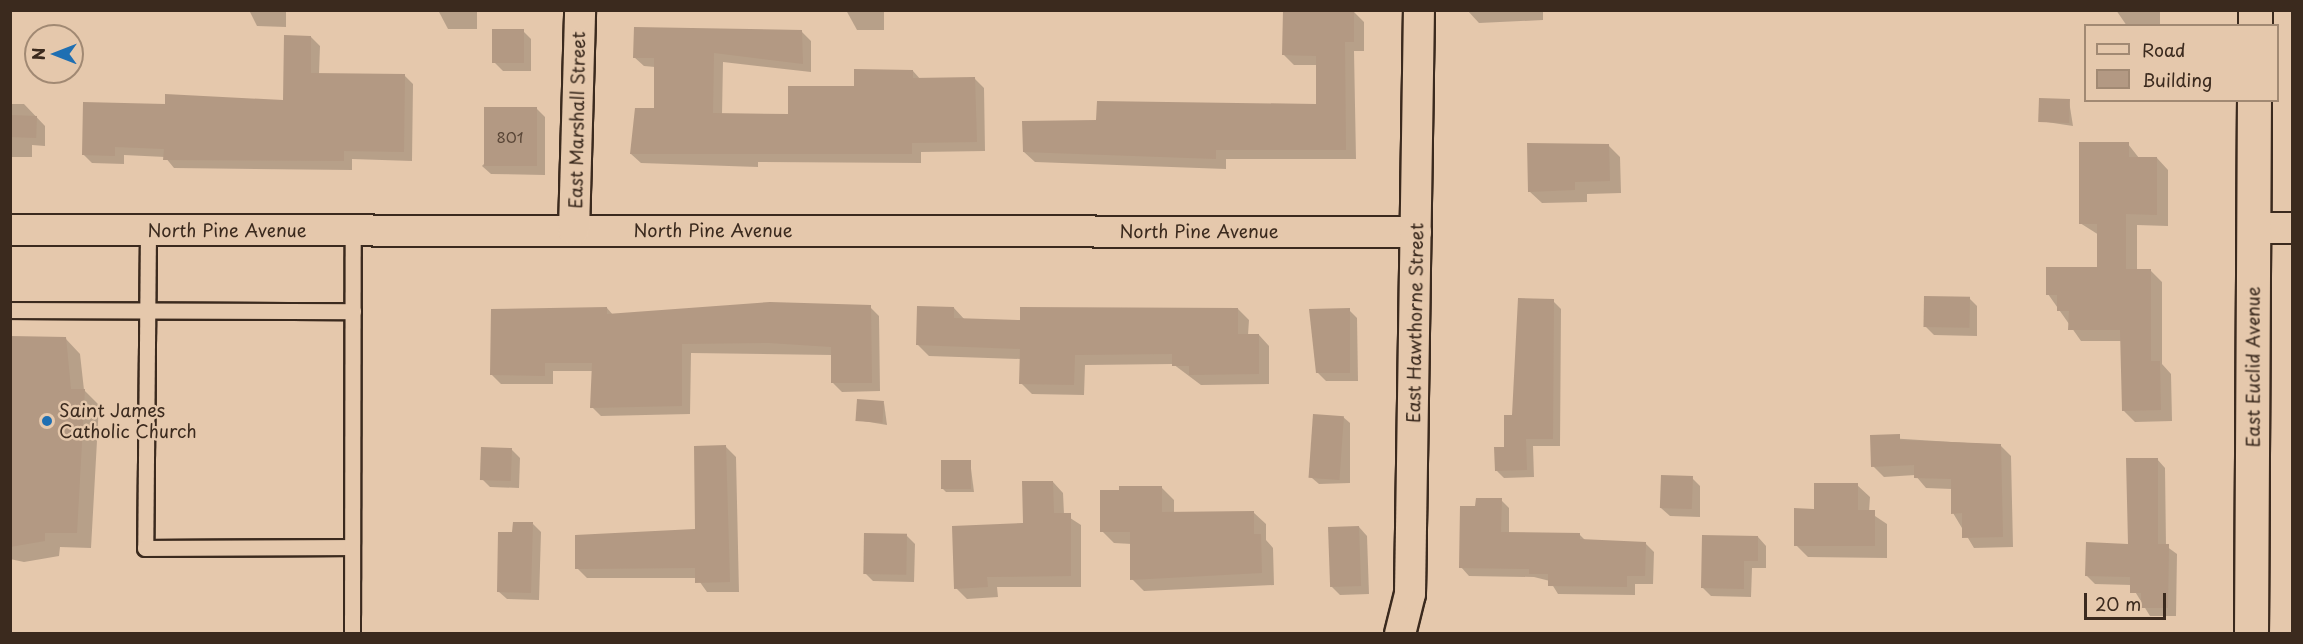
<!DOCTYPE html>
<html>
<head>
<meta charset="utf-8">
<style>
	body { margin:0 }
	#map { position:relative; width:2303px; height:644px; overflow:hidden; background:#e5c8ac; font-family:"Playpen Sans",sans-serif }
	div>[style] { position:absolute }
	.shadow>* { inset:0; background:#0003 }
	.building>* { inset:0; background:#b39983; transform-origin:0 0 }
	.roads { filter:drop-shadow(2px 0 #3b2a1e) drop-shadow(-2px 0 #3b2a1e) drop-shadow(0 2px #3b2a1e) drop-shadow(0 -2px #3b2a1e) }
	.service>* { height:15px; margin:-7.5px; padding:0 7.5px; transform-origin:7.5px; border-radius:7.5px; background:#e5c8ac }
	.minor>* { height:30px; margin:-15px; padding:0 15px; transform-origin:15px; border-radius:15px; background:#e5c8ac }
	.tertiary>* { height:33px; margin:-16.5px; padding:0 16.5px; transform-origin:16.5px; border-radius:16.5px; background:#e5c8ac }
	.dots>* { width:16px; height:16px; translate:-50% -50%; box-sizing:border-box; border:3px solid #e5c8ac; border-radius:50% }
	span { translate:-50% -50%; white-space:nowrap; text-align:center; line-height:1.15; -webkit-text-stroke:5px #e5c8ac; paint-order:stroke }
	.number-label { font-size:15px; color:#594637 }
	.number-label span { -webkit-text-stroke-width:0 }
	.street-label { font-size:18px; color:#3b2a1e }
	.poi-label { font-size:18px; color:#3b2a1e }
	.left { translate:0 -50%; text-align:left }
	.frame { position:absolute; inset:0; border:12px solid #3b2a1e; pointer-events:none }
	.legend { position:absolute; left:2084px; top:24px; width:195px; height:78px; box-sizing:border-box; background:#e5c8ac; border:2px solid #a18973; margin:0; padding:8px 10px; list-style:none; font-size:18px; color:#3b2a1e }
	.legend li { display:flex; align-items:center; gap:12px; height:30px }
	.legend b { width:30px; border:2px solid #a18973 }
	.north { position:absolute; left:24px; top:24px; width:60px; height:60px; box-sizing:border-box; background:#e5c8ac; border:2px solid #a18973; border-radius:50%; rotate:270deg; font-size:16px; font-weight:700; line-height:24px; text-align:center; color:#3b2a1e }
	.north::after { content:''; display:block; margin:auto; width:21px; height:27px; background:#1f6fb2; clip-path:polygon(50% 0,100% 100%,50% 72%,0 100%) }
	.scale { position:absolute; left:2084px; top:593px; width:82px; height:27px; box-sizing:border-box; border:3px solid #3b2a1e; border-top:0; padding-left:8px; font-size:18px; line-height:21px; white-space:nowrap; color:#3b2a1e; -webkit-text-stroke:4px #e5c8ac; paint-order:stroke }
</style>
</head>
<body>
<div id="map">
	<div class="shadow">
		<i style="clip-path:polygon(249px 10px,286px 10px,286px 27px,257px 26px)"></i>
		<i style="clip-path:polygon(438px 10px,477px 10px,477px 29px,448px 29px)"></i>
		<i style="clip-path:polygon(846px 10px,884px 10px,884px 30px,857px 30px)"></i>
		<i style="clip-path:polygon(1467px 10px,1543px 10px,1543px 20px,1479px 23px)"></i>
		<i style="clip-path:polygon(2116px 10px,2160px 10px,2160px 26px,2127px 26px)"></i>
		<i style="clip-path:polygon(1354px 12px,1364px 22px,1364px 51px,1354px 51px,1356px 159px,1226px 159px,1226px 169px,1035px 162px,1024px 152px,1098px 121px,1318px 105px,1318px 65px,1294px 65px,1284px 55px)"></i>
		<i style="clip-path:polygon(523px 31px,531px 39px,531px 71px,503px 71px,495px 63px)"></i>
		<i style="clip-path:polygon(801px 31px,811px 41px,811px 72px,723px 62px,722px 114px,789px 115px,856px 87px,913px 71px,921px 80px,975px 79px,984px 88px,985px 151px,921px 152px,921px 163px,758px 162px,758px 167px,641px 163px,631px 154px,655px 110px,655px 67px,644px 66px,634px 57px)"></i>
		<i style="clip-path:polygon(311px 37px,320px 46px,319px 74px,404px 75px,413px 84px,412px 161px,352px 159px,352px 170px,174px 168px,165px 157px,124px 155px,124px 164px,92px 163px,83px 154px,166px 106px,285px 102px)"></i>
		<i style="clip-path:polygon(2069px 101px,2073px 126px,2040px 121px)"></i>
		<i style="clip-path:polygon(10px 104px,24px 104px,45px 126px,45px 146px,32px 145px,32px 157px,10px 157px)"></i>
		<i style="clip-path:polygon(537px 109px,545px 117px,545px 175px,491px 174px,482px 166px)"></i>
		<i style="clip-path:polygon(2128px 144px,2139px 158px,2157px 158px,2168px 170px,2168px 226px,2137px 225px,2137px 270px,2151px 271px,2162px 282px,2162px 364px,2171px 374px,2172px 421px,2135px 422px,2124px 411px,2122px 341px,2081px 341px,2048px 294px,2099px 268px,2099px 235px,2080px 223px)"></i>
		<i style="clip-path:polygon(1608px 145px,1620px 157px,1621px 193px,1587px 194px,1587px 202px,1542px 203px,1529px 191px)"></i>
		<i style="clip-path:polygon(1969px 298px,1977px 306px,1977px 336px,1934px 335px,1926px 327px)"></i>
		<i style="clip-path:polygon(1553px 301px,1561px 309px,1560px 446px,1533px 446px,1534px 477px,1504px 478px,1497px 471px)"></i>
		<i style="clip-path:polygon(870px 307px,879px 316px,880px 391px,842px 392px,833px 383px,832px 355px,691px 353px,690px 414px,601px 416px,592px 407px,593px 371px,553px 371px,553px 384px,501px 384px,492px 375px,607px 308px,613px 315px)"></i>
		<i style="clip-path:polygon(954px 308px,965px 320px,1022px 322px,1238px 309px,1249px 320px,1248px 335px,1259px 335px,1269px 346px,1269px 384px,1201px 385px,1173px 364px,1085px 365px,1084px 395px,1032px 394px,1021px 383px,1021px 359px,929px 356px,918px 345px)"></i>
		<i style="clip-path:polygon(1349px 310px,1357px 318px,1358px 381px,1326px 381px,1318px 373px)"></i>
		<i style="clip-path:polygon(10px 338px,65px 338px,80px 354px,84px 390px,99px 405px,91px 548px,60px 547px,59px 556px,24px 562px,10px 559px)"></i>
		<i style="clip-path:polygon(884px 403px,887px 425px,857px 420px)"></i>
		<i style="clip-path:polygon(1343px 417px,1350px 423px,1350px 483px,1319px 484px,1312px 478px)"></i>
		<i style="clip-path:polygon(1872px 437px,2000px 445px,2011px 456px,2013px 547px,1974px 548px,1953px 513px,1952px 489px,1926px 488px,1915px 475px,1884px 477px,1873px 466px)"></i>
		<i style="clip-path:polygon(726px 447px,736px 457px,739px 592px,707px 592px,697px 578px,587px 578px,577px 568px,696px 530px)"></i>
		<i style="clip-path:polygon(511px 449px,520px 458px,519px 488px,490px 487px,482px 479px)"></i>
		<i style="clip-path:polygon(2157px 459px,2165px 468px,2166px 546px,2177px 554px,2176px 616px,2150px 616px,2131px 585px,2095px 584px,2087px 576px,2129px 545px)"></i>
		<i style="clip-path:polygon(970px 461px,974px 492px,946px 492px,943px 489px)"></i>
		<i style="clip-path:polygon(1692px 478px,1700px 486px,1700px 517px,1670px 516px,1661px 508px)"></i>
		<i style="clip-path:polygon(1053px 482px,1063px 493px,1064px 514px,1081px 525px,1081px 587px,997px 587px,998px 597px,967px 599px,956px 588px,1024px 525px)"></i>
		<i style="clip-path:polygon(1857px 485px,1870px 497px,1869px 512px,1887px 524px,1887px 558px,1808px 557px,1796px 545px)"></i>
		<i style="clip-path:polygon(1162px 488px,1174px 500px,1174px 514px,1253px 512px,1266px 524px,1266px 540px,1273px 548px,1274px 585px,1144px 591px,1132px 579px,1132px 544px,1114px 543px,1102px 531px)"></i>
		<i style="clip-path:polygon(1501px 500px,1509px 508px,1509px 534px,1579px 534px,1586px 541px,1645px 543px,1654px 552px,1653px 584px,1635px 584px,1635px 595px,1558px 594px,1550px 581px,1534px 577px,1469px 576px,1461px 567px,1477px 508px)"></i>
		<i style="clip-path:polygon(533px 524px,541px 532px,539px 600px,507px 599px,498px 591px)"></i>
		<i style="clip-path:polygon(1359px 527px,1367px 536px,1369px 594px,1340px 595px,1332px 587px)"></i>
		<i style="clip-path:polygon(907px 536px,915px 544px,914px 582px,873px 581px,865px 573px)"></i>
		<i style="clip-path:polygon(1758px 537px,1766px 546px,1766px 568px,1752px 568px,1751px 597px,1711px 596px,1703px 588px)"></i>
	</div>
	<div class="building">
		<i style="clip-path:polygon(1283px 10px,1354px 10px,1354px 42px,1345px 42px,1346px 150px,1216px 150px,1216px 159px,1023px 152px,1022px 121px,1096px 120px,1097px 101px,1316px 104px,1316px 56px,1282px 55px)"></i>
		<i style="clip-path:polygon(634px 27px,802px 30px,803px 64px,714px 53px,713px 113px,788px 114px,788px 86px,854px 86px,854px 69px,913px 70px,913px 78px,975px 77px,977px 142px,912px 143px,912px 154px,630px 154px,635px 108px,654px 108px,654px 58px,633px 58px)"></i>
		<i style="left:524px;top:29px;width:34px;height:32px;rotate:90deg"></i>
		<i style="clip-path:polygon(284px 35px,311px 36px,311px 73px,405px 74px,404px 152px,344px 151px,344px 161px,163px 160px,164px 149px,115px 147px,115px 156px,82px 155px,83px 102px,165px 104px,165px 94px,283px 100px)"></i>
		<i style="left:2039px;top:98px;width:31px;height:24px;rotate:2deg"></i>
		<i style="left:484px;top:107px;width:53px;height:59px"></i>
		<i style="left:10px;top:115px;width:27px;height:22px;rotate:2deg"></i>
		<i style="clip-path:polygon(2079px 142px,2129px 142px,2129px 157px,2157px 157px,2157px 215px,2126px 214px,2126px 269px,2151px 269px,2151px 361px,2160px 361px,2161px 410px,2122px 411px,2120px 330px,2068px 330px,2069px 311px,2057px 311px,2057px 295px,2046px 295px,2046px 267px,2097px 267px,2097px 224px,2079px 224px)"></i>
		<i style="clip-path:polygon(1527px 143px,1609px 144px,1610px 181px,1575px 182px,1575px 190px,1528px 192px)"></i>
		<i style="left:1924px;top:296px;width:46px;height:31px;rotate:1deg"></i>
		<i style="clip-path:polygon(1518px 298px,1554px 299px,1553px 439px,1526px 439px,1527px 470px,1495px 471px,1494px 447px,1504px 447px,1504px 415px,1512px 415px)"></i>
		<i style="clip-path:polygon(770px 302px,871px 305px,872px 383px,831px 383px,831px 347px,769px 343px,682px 344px,682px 406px,590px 408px,592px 363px,545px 363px,545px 376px,490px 375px,491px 309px,607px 307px,607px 314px)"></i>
		<i style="clip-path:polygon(917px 306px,954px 307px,954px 318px,1020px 320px,1020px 307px,1238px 308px,1238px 334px,1259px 334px,1259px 374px,1189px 375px,1189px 366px,1172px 366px,1172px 354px,1075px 355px,1074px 385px,1019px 384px,1020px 349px,916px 345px)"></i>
		<i style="clip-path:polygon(1350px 308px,1350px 373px,1316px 373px,1309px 309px)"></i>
		<i style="clip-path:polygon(10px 336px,66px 337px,71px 389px,85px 389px,77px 533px,45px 533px,45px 541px,10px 547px)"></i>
		<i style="left:857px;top:399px;width:27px;height:22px;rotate:4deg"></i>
		<i style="left:1313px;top:414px;width:31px;height:64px;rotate:4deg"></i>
		<i style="clip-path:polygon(1900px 434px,1900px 440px,2001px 444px,2003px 537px,1962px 538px,1962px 513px,1951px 514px,1951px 479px,1914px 478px,1914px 465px,1871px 467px,1870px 435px)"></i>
		<i style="clip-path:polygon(726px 445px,730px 582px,695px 583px,695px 568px,575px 569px,575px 535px,695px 529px,694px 446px)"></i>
		<i style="left:481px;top:447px;width:31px;height:33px;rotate:2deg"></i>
		<i style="clip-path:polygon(2126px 458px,2158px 458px,2158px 544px,2169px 544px,2168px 608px,2141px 608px,2141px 593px,2130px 593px,2130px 577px,2085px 576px,2086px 542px,2128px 544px)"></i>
		<i style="left:941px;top:460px;width:30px;height:29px"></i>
		<i style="left:1661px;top:475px;width:32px;height:33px;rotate:2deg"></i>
		<i style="clip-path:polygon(1022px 481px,1053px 481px,1054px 513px,1071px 513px,1071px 576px,987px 577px,988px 587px,954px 589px,952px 526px,1023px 523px)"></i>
		<i style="clip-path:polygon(1814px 483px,1858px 483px,1858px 510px,1875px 510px,1875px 546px,1794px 546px,1794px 508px,1814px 509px)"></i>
		<i style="clip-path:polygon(1119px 486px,1162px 486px,1162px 512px,1254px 511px,1254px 534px,1261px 534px,1262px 573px,1130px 580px,1130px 532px,1100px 532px,1100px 490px,1119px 490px)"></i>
		<i style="clip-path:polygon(1476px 498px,1502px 498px,1501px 532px,1580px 533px,1580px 539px,1646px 542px,1645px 576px,1627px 576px,1627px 587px,1548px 586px,1548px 574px,1529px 574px,1529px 569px,1459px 568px,1460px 506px,1475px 506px)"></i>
		<i style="clip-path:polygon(513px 522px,533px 522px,531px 593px,497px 592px,498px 532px,512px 532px)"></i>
		<i style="left:1359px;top:526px;width:60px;height:31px;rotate:88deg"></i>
		<i style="left:864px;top:533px;width:43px;height:41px;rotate:1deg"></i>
		<i style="clip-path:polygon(1702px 535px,1758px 536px,1758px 561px,1744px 561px,1744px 589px,1701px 588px)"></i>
	</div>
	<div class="roads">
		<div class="service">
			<i style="left:148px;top:230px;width:318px;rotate:90.5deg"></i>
			<i style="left:145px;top:548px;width:207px;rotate:-0.3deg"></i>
			<i style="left:10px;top:310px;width:343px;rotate:0.2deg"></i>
			<i style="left:352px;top:634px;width:404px;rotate:-89.9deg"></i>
		</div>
		<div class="minor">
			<i style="left:2254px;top:228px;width:38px"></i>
			<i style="left:10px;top:230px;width:1406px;rotate:0.08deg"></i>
			<i style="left:574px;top:230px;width:220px;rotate:-88.4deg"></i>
			<i style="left:1400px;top:634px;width:41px;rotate:-76deg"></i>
			<i style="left:1410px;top:594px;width:584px;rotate:-89.12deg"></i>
		</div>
		<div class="tertiary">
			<i style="left:2255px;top:26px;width:16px;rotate:-90deg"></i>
			<i style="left:2251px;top:634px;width:534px;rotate:-89.68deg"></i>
		</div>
	</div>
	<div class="dots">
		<i style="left:47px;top:421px;background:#1f6fb2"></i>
	</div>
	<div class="number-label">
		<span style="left:510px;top:137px">801</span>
	</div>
	<div class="street-label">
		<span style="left:577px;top:120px;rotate:-89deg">East Marshall Street</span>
		<span style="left:227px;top:230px">North Pine Avenue</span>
		<span style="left:713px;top:230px">North Pine Avenue</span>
		<span style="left:1199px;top:231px">North Pine Avenue</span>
		<span style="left:1415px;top:323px;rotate:-89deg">East Hawthorne Street</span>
		<span style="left:2253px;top:367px;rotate:-90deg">East Euclid Avenue</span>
	</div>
	<div class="poi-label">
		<span class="left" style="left:59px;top:421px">Saint James<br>Catholic Church</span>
	</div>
	<div class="frame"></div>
	<ul class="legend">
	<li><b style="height:8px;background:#e5c8ac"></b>Road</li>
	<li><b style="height:16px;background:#b39983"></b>Building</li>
	</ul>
	<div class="north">N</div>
	<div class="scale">20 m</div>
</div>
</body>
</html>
